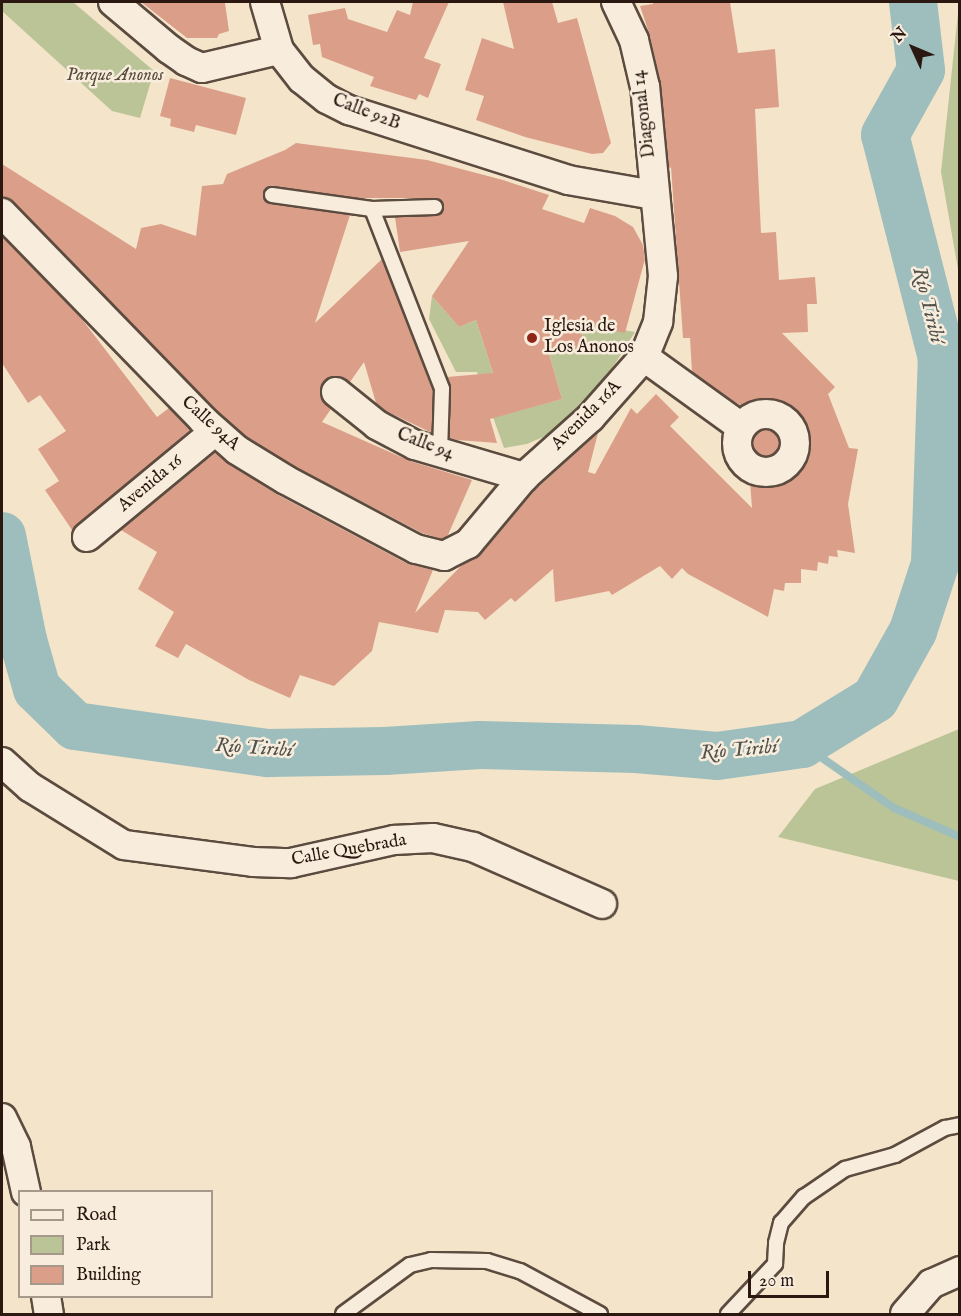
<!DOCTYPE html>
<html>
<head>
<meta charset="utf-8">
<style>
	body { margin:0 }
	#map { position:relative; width:961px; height:1316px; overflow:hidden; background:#f4e4ca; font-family:"IM FELL English",serif }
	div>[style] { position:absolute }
	.green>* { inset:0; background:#bbc497 }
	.stream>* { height:8px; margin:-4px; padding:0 4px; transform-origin:4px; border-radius:4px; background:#9dbebc }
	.river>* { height:48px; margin:-24px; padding:0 24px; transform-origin:24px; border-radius:24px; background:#9dbebc }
	.building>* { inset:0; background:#db9f89 }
	.roads { filter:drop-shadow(2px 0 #5c4b3f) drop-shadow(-2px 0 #5c4b3f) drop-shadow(0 2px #5c4b3f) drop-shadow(0 -2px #5c4b3f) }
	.lane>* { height:14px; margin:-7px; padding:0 7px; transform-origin:7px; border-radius:7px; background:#f8eddd }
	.street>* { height:28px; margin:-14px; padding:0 14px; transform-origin:14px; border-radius:14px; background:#f8eddd }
	.street>.ring { margin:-14px; padding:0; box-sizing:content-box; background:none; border:28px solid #f8eddd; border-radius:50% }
	.dots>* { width:16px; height:16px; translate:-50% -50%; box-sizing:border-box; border:3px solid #f8eddd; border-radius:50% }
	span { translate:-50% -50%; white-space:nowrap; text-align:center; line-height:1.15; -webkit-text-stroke:5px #f8eddd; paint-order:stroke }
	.park-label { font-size:18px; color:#564c39; font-style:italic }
	.street-label { font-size:18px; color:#2a1811 }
	.poi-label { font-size:18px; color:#2a1811 }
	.left { translate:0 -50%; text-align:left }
	.water-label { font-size:20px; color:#52524d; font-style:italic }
	.frame { position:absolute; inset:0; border:3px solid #2a1811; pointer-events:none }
	.legend { position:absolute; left:18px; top:1190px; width:195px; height:108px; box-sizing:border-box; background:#f8eddd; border:2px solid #a6988b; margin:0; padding:8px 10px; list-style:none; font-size:18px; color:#2a1811 }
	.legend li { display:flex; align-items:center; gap:12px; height:30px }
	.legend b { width:30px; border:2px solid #a6988b }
	.north { position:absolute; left:883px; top:18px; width:60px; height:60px; -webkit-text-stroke:4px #f8eddd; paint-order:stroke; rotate:314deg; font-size:16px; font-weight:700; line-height:24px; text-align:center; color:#2a1811 }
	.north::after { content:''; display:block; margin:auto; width:21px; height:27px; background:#2a1811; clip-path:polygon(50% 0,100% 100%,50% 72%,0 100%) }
	.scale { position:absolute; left:748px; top:1271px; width:81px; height:27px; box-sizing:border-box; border:3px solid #2a1811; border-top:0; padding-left:8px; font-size:18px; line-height:21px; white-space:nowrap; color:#2a1811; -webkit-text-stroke:4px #f8eddd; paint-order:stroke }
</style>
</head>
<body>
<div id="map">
	<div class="green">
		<i style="clip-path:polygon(2px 2px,73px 2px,154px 71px,140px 118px,112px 111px,2px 11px)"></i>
		<i style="clip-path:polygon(959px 4px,959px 275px,941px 172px)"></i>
		<i style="clip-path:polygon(432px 296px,459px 327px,476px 320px,506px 414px,562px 399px,549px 354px,584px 348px,581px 323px,635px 332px,593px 399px,559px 430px,527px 444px,504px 448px,477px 372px,456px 372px,429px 319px)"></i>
		<i style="clip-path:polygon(959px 729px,959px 881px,778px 837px,815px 789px)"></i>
	</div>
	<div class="stream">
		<i style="left:802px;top:744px;width:112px;rotate:34.8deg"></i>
		<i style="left:894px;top:808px;width:72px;rotate:23.7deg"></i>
	</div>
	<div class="river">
		<i style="left:2px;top:536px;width:106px;rotate:78.6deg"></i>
		<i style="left:23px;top:640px;width:51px;rotate:74.1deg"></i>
		<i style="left:37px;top:689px;width:53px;rotate:44.2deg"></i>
		<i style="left:75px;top:726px;width:195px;rotate:8deg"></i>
		<i style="left:268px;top:753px;width:117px;rotate:-1deg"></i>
		<i style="left:385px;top:751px;width:95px;rotate:-3.6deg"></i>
		<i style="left:480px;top:745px;width:156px;rotate:1.5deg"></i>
		<i style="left:636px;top:749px;width:81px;rotate:4.9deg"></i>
		<i style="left:717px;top:756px;width:86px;rotate:-8deg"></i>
		<i style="left:802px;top:744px;width:86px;rotate:-31.7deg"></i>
		<i style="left:875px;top:699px;width:78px;rotate:-60.8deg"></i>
		<i style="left:913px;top:631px;width:71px;rotate:-71.8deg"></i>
		<i style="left:935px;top:564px;width:206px;rotate:-88.1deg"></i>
		<i style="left:942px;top:358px;width:230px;rotate:-104.3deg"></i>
		<i style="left:885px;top:135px;width:74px;rotate:-61deg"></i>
		<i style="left:921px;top:70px;width:68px;rotate:-96.7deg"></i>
	</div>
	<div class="building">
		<i style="clip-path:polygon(141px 2px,225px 3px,229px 31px,219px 34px,217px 38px,187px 38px)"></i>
		<i style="clip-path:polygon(413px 2px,449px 2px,424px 58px,441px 64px,428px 98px,419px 94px,416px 100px,370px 86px,374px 77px,322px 57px,320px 44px,313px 45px,308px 15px,345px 8px,348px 19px,387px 32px,397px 10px,410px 15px)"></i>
		<i style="clip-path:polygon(503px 2px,552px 2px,558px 23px,577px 18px,611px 143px,603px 153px,592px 154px,525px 137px,476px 120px,484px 96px,465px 90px,482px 38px,514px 49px)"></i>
		<i style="clip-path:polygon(653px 2px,730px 2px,738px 53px,775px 49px,779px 107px,755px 109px,761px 233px,776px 232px,779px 280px,815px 277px,817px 304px,807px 304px,808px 332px,782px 333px,835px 387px,828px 394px,849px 448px,858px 449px,848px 504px,855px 553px,837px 550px,838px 557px,829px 556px,828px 564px,818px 562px,817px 571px,801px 569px,801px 583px,785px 583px,784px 591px,774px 589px,768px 617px,688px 574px,682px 568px,672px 579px,660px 566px,612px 595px,609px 591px,555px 602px,553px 569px,515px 602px,511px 598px,485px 620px,478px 612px,445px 610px,438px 633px,379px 622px,372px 651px,334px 686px,300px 675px,290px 698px,249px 680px,186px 644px,178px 658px,155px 646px,174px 612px,138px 589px,157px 552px,121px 530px,215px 453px,228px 464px,278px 495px,408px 564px,433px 570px,415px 613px,461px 566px,480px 555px,536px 489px,598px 433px,588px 472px,595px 474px,631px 408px,637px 414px,656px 394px,679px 417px,670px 426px,752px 508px,747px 442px,755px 436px,757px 427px,767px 420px,735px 402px,692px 372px,690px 338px,683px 338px,671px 167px,669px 169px,661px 85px,650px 36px,640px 6px,653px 4px)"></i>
		<i style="clip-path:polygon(170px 78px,246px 98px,236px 135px,196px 125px,194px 132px,170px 126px,171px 119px,160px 116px)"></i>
		<i style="clip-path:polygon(296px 143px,427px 160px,503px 180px,549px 195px,542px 209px,584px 223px,590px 208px,615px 216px,633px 227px,643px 245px,645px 259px,625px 333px,597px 327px,580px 317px,584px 348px,549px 354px,562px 399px,490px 419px,497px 443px,457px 440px,449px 438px,451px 389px,447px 377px,493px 373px,476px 320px,459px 327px,432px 296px,469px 241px,400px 252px,395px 217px,439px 215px,443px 211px,442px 202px,435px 198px,357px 198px,273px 186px,265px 190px,264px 199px,270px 204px,350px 215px,315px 323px,382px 259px,433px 391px,432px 433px,386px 411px,376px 403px,364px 362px,350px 382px,338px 376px,330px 377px,323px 382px,320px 397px,331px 409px,322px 422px,410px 461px,472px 480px,448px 535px,442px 539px,422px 533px,294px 466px,247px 437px,214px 408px,14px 202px,2px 197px,2px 164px,136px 249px,141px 228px,161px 224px,196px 236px,202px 186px,223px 184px,227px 174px,285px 150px)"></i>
		<i style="clip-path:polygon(2px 236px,81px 318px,157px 417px,169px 408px,190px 430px,72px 530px,45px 490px,59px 481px,38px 449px,66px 431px,40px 395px,28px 403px,2px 363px)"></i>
	</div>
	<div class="roads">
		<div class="lane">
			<i style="left:272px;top:195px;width:101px;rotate:8deg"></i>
			<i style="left:435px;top:207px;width:63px;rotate:178.2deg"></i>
			<i style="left:372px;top:209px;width:193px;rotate:68.7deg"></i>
			<i style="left:442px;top:389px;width:63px;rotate:91.8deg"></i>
			<i style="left:343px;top:1314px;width:83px;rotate:-36.2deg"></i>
			<i style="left:410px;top:1265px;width:22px;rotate:-13deg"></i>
			<i style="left:431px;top:1260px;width:56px;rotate:1deg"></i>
			<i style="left:487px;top:1261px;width:34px;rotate:17deg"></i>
			<i style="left:520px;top:1271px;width:91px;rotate:28.3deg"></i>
			<i style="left:728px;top:1314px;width:69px;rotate:-46.8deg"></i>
			<i style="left:775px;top:1264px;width:21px;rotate:-87deg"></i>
			<i style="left:776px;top:1243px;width:21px;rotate:-76deg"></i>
			<i style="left:781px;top:1223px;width:35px;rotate:-49deg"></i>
			<i style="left:804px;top:1197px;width:50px;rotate:-34.3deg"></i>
			<i style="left:845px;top:1169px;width:52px;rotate:-15.6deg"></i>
			<i style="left:895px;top:1155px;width:57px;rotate:-28.4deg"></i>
			<i style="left:945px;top:1128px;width:15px;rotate:-11deg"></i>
		</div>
		<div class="street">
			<i style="left:113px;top:2px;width:73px;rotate:40deg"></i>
			<i style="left:169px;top:49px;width:21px;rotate:35deg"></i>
			<i style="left:186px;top:61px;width:17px;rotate:24deg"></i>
			<i style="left:202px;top:68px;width:79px;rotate:-13.2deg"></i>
			<i style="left:265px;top:2px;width:50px;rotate:73.7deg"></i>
			<i style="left:279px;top:50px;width:37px;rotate:52deg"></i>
			<i style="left:302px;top:79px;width:32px;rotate:39deg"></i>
			<i style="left:327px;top:99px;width:25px;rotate:27deg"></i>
			<i style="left:349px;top:110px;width:230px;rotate:17.7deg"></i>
			<i style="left:568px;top:180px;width:87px;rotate:9.9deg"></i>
			<i style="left:2px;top:213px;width:289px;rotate:45.8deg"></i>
			<i style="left:203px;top:420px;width:45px;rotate:41.4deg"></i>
			<i style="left:237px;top:450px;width:57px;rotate:31.5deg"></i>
			<i style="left:286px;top:480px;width:147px;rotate:28deg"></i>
			<i style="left:416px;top:549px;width:29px;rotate:14deg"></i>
			<i style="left:444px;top:556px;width:27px;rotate:-27deg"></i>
			<i style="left:468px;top:544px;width:87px;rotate:-50.1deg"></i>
			<i style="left:524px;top:477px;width:89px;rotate:-41.8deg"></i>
			<i style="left:590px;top:418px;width:81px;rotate:-48.5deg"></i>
			<i style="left:644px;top:357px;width:38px;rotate:-68deg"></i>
			<i style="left:658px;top:322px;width:46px;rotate:-83.8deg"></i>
			<i style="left:663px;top:276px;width:190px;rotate:-95.4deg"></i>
			<i style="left:645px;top:87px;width:48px;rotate:-103.2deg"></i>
			<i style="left:634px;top:40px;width:42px;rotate:-115.3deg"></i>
			<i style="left:644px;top:357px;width:120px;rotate:35.8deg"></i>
			<i style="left:336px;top:392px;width:53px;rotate:38.8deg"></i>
			<i style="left:377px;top:425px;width:43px;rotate:27.8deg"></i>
			<i style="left:415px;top:445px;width:114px;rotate:16.4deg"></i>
			<i class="ring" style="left:737px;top:414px;width:30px;height:30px"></i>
			<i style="left:87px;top:537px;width:166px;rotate:-39.6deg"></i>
			<i style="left:2px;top:762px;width:38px;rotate:42deg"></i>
			<i style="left:30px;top:787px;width:110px;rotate:31.7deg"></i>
			<i style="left:124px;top:845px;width:130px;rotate:7.5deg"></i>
			<i style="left:253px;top:862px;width:38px;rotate:2deg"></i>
			<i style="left:291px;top:863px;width:106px;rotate:-12.6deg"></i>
			<i style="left:394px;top:840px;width:39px;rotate:-3deg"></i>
			<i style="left:433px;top:838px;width:41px;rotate:12.7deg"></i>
			<i style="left:473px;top:847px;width:141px;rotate:23.8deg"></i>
			<i style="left:2px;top:1118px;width:32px;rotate:64deg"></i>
			<i style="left:16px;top:1147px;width:46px;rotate:77.5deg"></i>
			<i style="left:46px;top:1296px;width:18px;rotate:81deg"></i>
			<i style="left:905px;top:1314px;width:40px;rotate:-49deg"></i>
			<i style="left:931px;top:1284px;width:32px;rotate:-24deg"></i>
		</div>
	</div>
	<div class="dots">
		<i style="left:532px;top:338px;background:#8f2418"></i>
	</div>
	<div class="park-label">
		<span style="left:115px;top:76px">Parque Anonos</span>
	</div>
	<div class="street-label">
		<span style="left:366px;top:113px;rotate:21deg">Calle 92B</span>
		<span style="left:645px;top:114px;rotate:-97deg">Diagonal 14</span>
		<span style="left:587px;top:416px;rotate:-45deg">Avenida 16A</span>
		<span style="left:210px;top:424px;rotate:42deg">Calle 94A</span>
		<span style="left:425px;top:445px;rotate:21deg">Calle 94</span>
		<span style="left:151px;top:484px;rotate:-40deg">Avenida 16</span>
		<span style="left:349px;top:851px;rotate:-10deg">Calle Quebrada</span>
	</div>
	<div class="poi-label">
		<span class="left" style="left:544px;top:338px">Iglesia de<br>Los Anonos</span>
	</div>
	<div class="water-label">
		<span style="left:928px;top:305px;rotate:76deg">Río Tiribí</span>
		<span style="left:254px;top:748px;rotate:4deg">Río Tiribí</span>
		<span style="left:739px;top:750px;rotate:-5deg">Río Tiribí</span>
	</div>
	<div class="frame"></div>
	<ul class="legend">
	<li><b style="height:8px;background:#f8eddd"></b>Road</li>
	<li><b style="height:16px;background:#bbc497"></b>Park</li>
	<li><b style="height:16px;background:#db9f89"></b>Building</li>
	</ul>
	<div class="north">N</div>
	<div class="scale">20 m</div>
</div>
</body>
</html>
